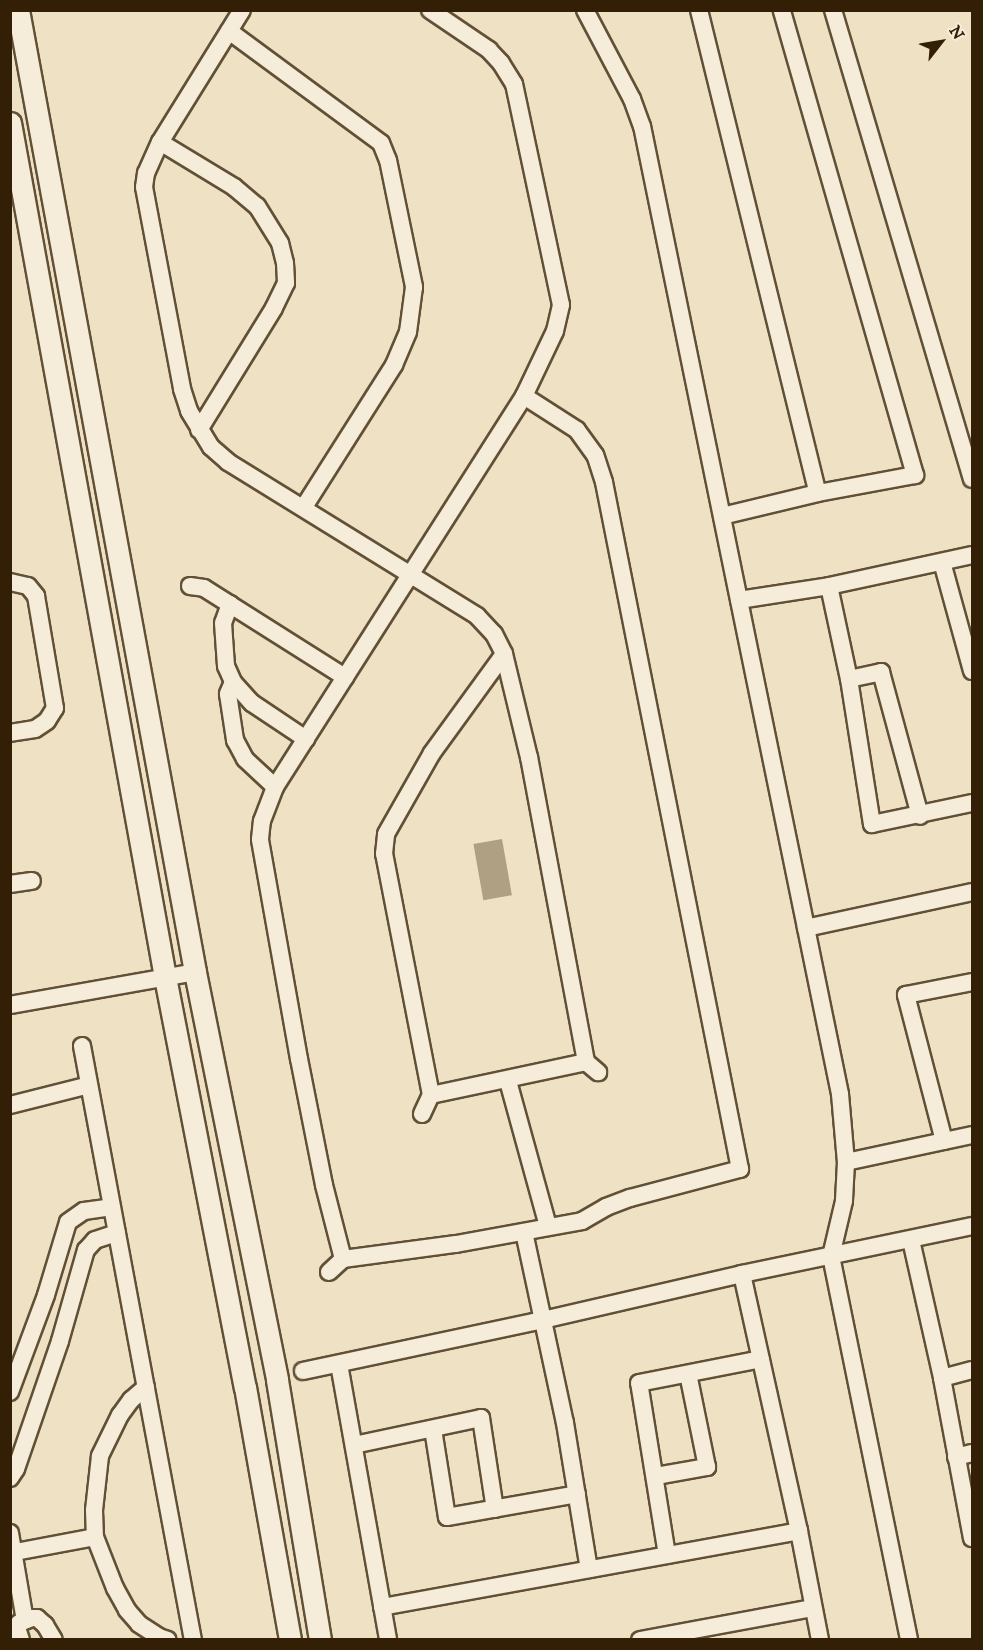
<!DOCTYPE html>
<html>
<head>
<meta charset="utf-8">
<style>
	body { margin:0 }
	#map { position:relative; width:983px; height:1650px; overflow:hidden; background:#efe2c4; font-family:"IM FELL DW Pica",serif }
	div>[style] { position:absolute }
	.water>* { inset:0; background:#afa083; transform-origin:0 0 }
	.roads { filter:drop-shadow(2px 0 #615036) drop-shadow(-2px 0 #615036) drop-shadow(0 2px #615036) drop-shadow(0 -2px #615036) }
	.minor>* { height:16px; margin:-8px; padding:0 8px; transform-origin:8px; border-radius:8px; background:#f5ecd9 }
	.tertiary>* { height:21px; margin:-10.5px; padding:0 10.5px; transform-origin:10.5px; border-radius:10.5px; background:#f5ecd9 }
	span { translate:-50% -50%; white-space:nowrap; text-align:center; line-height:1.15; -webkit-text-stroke:5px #f5ecd9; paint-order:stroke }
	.frame { position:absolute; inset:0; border:12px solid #321f06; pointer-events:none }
	.north { position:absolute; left:911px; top:12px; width:60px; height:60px; -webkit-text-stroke:4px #f5ecd9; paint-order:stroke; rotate:59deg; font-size:16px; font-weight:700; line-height:24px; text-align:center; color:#321f06 }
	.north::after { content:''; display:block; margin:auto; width:21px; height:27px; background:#321f06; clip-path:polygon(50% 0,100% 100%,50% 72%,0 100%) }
</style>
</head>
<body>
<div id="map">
	<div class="water">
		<i style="left:502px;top:839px;width:57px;height:29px;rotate:80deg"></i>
	</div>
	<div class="roads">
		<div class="minor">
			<i style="left:242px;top:10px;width:155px;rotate:121.8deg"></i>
			<i style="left:160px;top:142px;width:34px;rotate:114deg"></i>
			<i style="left:146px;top:173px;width:14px;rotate:98deg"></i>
			<i style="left:144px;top:187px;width:206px;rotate:79.3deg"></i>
			<i style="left:182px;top:389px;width:23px;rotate:72deg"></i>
			<i style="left:189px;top:411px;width:42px;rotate:58.6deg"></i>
			<i style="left:211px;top:447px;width:23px;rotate:41deg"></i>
			<i style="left:228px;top:462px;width:293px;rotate:31.7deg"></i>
			<i style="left:477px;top:616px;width:25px;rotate:47deg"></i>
			<i style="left:494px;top:634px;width:22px;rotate:63deg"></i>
			<i style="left:504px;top:654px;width:106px;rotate:76.4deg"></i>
			<i style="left:529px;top:757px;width:310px;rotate:79.4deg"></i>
			<i style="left:586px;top:1062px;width:16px;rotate:40deg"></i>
			<i style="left:585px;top:10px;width:101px;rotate:62.2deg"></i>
			<i style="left:632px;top:99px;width:29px;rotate:70deg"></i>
			<i style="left:642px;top:126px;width:988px;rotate:78.44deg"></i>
			<i style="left:840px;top:1094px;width:68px;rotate:85deg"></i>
			<i style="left:846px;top:1162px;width:39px;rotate:93deg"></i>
			<i style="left:844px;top:1201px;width:57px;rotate:103.3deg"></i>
			<i style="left:831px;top:1256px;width:392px;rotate:78.5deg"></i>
			<i style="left:699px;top:10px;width:497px;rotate:76.2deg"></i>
			<i style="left:833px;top:10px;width:489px;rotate:73.5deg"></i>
			<i style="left:229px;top:31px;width:189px;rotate:36.4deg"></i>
			<i style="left:381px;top:143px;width:18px;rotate:68deg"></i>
			<i style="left:388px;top:160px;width:130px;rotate:78.4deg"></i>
			<i style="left:414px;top:287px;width:45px;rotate:97.6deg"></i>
			<i style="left:408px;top:332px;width:36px;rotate:113deg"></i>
			<i style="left:394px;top:365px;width:168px;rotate:122.4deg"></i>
			<i style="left:160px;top:142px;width:87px;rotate:31.3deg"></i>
			<i style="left:234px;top:187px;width:30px;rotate:40deg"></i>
			<i style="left:257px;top:206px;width:44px;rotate:58.1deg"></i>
			<i style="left:280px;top:243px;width:21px;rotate:76deg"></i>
			<i style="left:285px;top:263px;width:20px;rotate:87deg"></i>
			<i style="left:286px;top:283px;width:28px;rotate:116deg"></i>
			<i style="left:274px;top:308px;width:143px;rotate:121.6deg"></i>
			<i style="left:722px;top:516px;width:99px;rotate:-13.5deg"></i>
			<i style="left:818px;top:493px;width:99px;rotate:-10.5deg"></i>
			<i style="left:915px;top:475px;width:484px;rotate:-106deg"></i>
			<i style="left:942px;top:562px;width:113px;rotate:74.6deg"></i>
			<i style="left:10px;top:582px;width:18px;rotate:13deg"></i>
			<i style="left:28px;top:586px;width:13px;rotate:51deg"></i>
			<i style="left:36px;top:596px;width:114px;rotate:80.4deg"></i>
			<i style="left:55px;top:708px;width:15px;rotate:122deg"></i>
			<i style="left:47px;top:721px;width:14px;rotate:146deg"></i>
			<i style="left:35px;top:729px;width:25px;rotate:171deg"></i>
			<i style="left:190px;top:586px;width:14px;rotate:8deg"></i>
			<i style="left:204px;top:588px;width:167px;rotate:32.3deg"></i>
			<i style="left:829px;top:586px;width:95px;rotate:77.9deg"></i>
			<i style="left:849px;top:679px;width:147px;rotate:81deg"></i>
			<i style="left:872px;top:824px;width:102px;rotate:-11.9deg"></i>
			<i style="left:739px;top:600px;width:91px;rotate:-8.8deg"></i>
			<i style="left:829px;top:586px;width:146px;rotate:-12.2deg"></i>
			<i style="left:230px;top:604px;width:20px;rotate:110deg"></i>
			<i style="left:223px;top:623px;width:43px;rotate:86deg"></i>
			<i style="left:226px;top:666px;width:17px;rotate:66deg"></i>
			<i style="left:233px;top:682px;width:28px;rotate:48deg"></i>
			<i style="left:252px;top:703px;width:65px;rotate:33.7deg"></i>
			<i style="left:849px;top:679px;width:33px;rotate:-12deg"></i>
			<i style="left:881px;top:672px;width:149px;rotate:74.8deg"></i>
			<i style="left:233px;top:682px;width:13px;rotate:113deg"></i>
			<i style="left:228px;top:694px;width:47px;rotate:81.3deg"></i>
			<i style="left:235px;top:740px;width:21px;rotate:62deg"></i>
			<i style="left:245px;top:759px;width:41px;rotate:43deg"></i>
			<i style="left:10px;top:884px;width:22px;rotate:-8deg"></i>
			<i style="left:806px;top:928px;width:170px;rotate:-12.2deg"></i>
			<i style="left:10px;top:1005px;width:188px;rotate:-10.1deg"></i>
			<i style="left:82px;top:1046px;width:604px;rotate:79.42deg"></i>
			<i style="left:508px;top:1081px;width:150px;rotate:74.6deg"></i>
			<i style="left:431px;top:1095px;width:158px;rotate:-12deg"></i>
			<i style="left:10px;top:1105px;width:81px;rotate:-14.2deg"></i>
			<i style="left:422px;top:1114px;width:21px;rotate:-65deg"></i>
			<i style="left:431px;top:1095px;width:246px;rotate:-101deg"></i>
			<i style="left:384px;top:854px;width:20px;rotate:-84deg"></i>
			<i style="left:386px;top:834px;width:93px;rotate:-60.4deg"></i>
			<i style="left:432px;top:753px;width:122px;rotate:-54deg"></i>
			<i style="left:944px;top:1141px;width:151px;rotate:-104.6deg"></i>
			<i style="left:906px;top:995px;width:67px;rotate:-11.1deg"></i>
			<i style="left:846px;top:1162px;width:129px;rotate:-12.1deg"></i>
			<i style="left:524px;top:1232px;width:195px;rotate:77.9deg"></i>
			<i style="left:565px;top:1423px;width:148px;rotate:80.7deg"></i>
			<i style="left:911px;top:1240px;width:141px;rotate:77.3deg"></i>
			<i style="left:942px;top:1378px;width:163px;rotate:79.4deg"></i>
			<i style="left:343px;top:1259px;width:76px;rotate:-104.4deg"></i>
			<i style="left:324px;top:1185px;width:128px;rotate:-101.2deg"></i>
			<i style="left:299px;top:1059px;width:223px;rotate:-100.1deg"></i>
			<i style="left:260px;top:839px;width:18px;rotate:-84deg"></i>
			<i style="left:262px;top:821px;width:36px;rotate:-69deg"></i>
			<i style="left:275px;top:787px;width:464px;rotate:-57.5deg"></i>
			<i style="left:524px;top:396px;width:72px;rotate:-64.5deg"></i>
			<i style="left:555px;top:331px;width:27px;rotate:-77deg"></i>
			<i style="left:561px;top:305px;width:226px;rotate:-102deg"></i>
			<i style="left:514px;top:84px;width:25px;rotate:-122deg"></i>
			<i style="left:501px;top:63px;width:18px;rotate:-133deg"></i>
			<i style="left:489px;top:50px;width:71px;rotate:-145.9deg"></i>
			<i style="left:329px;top:1272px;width:19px;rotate:-43deg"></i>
			<i style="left:343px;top:1259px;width:114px;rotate:-7.6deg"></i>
			<i style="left:456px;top:1244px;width:128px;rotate:-10.3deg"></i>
			<i style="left:582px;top:1221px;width:28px;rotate:-30deg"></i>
			<i style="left:606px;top:1207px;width:26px;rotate:-21deg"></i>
			<i style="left:630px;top:1198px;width:114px;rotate:-14.8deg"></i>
			<i style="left:740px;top:1169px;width:700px;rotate:-101.2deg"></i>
			<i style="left:604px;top:482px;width:28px;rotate:-108deg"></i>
			<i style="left:595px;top:455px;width:31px;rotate:-126deg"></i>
			<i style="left:577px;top:430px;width:63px;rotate:-147.3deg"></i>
			<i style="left:742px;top:1274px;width:263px;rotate:77.5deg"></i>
			<i style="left:799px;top:1531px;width:111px;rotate:79.1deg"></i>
			<i style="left:339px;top:1364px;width:280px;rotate:79.9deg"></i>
			<i style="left:303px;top:1371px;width:245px;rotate:-12deg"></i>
			<i style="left:543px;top:1320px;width:204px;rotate:-13deg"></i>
			<i style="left:742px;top:1274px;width:235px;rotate:-11.8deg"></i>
			<i style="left:942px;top:1378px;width:31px;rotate:-15deg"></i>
			<i style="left:146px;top:1387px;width:20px;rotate:139deg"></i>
			<i style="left:131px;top:1400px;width:19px;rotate:126deg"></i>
			<i style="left:120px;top:1415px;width:46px;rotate:116deg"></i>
			<i style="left:100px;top:1456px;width:54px;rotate:96.3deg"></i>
			<i style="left:94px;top:1510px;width:27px;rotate:88deg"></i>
			<i style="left:95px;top:1537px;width:55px;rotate:68.6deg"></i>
			<i style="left:115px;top:1588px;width:25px;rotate:61deg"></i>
			<i style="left:127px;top:1610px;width:18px;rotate:49deg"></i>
			<i style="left:139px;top:1624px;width:24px;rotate:33deg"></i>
			<i style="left:159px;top:1637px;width:9px;rotate:18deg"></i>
			<i style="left:10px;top:1392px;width:103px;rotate:-69.6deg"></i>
			<i style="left:46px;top:1295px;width:76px;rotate:-73.2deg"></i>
			<i style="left:68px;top:1222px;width:19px;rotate:-35deg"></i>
			<i style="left:84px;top:1211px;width:28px;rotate:-8deg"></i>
			<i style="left:433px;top:1429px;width:89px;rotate:81deg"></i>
			<i style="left:447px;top:1517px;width:132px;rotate:-10deg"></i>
			<i style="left:354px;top:1445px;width:130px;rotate:-12deg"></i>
			<i style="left:481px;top:1418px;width:92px;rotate:81.3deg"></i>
			<i style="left:956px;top:1457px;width:16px;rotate:-14deg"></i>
			<i style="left:656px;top:1476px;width:52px;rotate:-10deg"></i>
			<i style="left:707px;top:1467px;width:95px;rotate:-101.5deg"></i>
			<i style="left:10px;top:1478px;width:11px;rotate:-56deg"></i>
			<i style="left:16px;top:1469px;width:135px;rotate:-71deg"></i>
			<i style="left:60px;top:1341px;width:95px;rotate:-74.1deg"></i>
			<i style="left:86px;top:1250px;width:13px;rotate:-48deg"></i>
			<i style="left:95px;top:1240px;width:23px;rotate:-18deg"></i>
			<i style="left:10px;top:1533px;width:89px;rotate:80.3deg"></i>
			<i style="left:10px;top:1553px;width:86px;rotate:-10.7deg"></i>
			<i style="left:667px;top:1555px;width:174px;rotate:-99.2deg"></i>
			<i style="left:639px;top:1383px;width:124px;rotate:-11.1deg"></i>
			<i style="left:382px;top:1607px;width:424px;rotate:-10.3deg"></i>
			<i style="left:21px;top:1640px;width:13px;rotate:-108deg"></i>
			<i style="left:17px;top:1628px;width:5px;rotate:-68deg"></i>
			<i style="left:19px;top:1623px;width:14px;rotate:-21deg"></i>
			<i style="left:32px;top:1618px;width:5px"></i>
			<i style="left:37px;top:1618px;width:11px;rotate:41deg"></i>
			<i style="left:45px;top:1625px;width:17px;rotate:59deg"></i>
			<i style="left:640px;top:1640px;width:176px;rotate:-10.5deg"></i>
		</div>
		<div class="tertiary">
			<i style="left:18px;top:10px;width:978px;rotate:79.57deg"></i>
			<i style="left:195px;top:972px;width:416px;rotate:78.6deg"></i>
			<i style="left:277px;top:1380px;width:264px;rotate:80.6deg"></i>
			<i style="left:10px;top:123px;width:868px;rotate:79.71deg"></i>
			<i style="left:165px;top:977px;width:418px;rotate:79deg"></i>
			<i style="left:245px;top:1387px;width:257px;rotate:79.9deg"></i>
		</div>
	</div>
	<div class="frame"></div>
	<div class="north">N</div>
</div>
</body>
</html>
